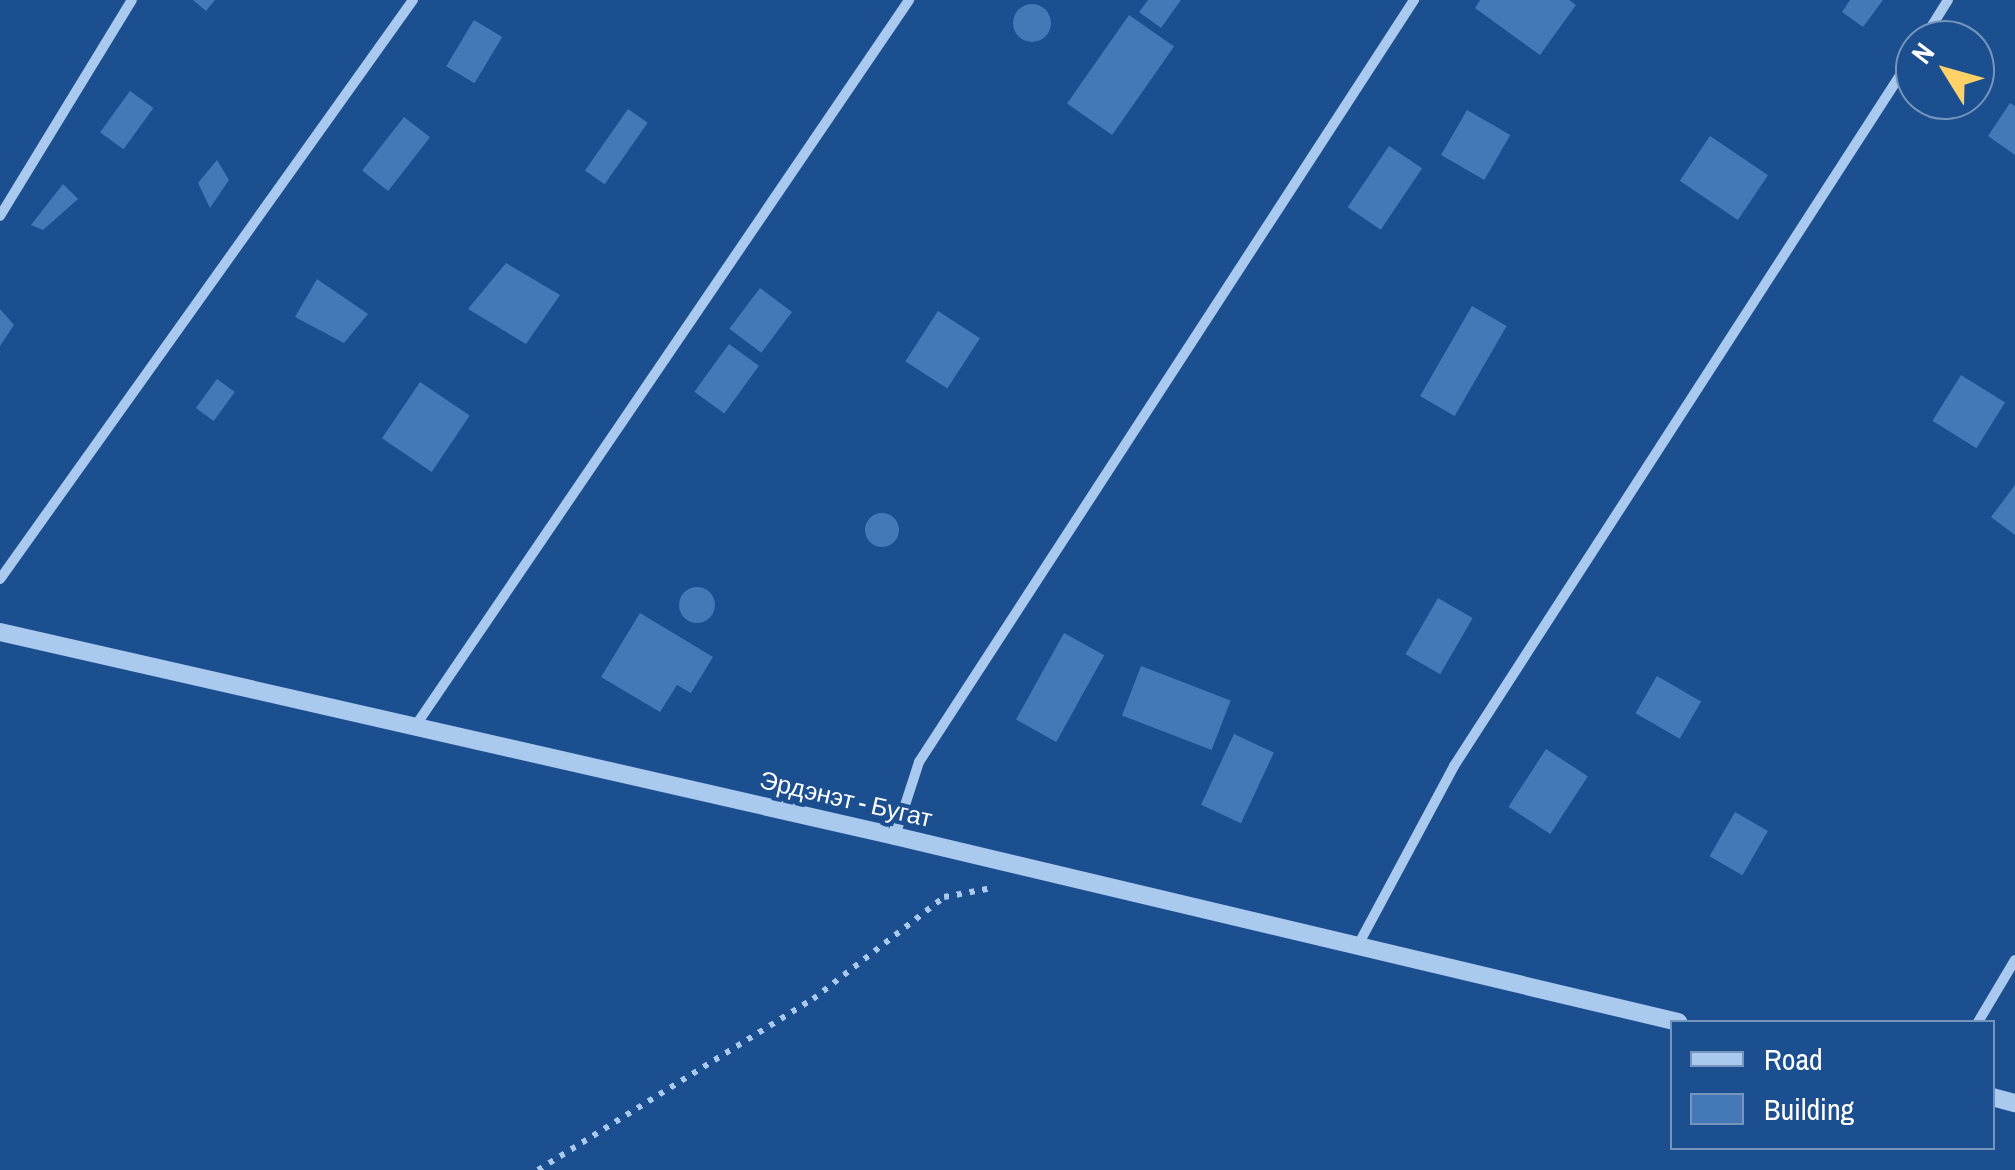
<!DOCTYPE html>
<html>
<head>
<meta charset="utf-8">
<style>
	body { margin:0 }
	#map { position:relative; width:2015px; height:1170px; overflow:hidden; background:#1b4f8f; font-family:"Archivo Narrow",sans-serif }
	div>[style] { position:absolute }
	.building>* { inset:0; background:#4478b7; transform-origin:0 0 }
	.round { border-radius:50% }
	.path>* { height:6px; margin-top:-3px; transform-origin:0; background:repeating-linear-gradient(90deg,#a9c9ee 0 5px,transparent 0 13px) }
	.minor>* { height:10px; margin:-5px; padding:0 5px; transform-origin:5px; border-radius:5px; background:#a9c9ee }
	.tertiary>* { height:18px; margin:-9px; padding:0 9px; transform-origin:9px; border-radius:9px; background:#a9c9ee }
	span { translate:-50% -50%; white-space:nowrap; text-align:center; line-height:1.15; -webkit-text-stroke:8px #1b4f8f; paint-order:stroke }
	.street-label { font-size:25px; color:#fff }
	.legend { position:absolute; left:1670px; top:1020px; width:325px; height:130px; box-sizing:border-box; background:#1b4f8f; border:2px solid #7695bc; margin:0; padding:12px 18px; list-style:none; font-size:30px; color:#fff }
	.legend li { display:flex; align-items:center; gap:20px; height:50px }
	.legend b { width:50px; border:2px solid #7695bc }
	.north { position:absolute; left:1895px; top:20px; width:100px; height:100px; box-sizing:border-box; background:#1b4f8f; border:2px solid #7695bc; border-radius:50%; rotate:307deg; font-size:28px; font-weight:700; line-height:40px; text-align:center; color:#fff }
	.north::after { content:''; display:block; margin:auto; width:35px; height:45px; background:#ffd166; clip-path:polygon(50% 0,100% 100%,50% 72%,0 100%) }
</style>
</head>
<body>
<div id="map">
	<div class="building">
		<i style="clip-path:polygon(193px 0,215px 0,206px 11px)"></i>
		<i style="clip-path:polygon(1148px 0,1181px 0,1161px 28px,1139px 12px)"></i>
		<i style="clip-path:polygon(1480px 0,1569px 0,1576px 5px,1540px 55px,1475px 8px)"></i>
		<i style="clip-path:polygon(1850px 0,1883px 0,1863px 27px,1842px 12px)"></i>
		<i class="round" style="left:1013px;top:4px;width:38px;height:38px"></i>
		<i style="left:1129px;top:15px;width:55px;height:108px;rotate:35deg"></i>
		<i style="left:474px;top:20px;width:33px;height:54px;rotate:31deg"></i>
		<i style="left:130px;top:91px;width:29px;height:51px;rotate:36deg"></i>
		<i style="clip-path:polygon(2010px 103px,2015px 106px,2015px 155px,1988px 136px)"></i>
		<i style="left:628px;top:109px;width:24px;height:75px;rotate:35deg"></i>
		<i style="left:1467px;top:110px;width:50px;height:52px;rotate:30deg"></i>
		<i style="left:404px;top:117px;width:33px;height:68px;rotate:38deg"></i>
		<i style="left:1710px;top:136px;width:70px;height:54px;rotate:34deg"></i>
		<i style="left:1389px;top:146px;width:40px;height:74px;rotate:34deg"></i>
		<i style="clip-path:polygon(217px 160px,229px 180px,210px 208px,198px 183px)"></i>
		<i style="clip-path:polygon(63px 184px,78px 199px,43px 230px,31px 225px)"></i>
		<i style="clip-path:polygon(506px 263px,560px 295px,526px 344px,468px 309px)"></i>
		<i style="clip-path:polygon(317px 279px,368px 314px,344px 343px,295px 317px)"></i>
		<i style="left:760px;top:288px;width:40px;height:51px;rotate:37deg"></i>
		<i style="left:1472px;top:306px;width:40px;height:104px;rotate:30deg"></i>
		<i style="clip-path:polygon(0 309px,14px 325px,0 346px)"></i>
		<i style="left:938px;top:311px;width:50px;height:60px;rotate:33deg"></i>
		<i style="left:729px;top:344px;width:37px;height:59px;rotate:36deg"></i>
		<i style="left:1961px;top:375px;width:52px;height:54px;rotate:32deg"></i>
		<i style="left:217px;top:379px;width:22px;height:36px;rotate:36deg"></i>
		<i style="left:420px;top:382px;width:60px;height:68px;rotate:34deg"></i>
		<i style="clip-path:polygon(2015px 485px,2015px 535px,1991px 517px)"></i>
		<i class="round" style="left:865px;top:513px;width:34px;height:34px"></i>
		<i class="round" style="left:679px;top:587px;width:36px;height:36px"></i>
		<i style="left:1438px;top:598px;width:40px;height:65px;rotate:30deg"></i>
		<i style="clip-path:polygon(640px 613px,713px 657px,691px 693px,677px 685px,660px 712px,601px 677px)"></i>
		<i style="left:1064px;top:633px;width:46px;height:99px;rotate:29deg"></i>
		<i style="left:1141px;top:666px;width:96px;height:53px;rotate:21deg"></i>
		<i style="left:1657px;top:676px;width:51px;height:43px;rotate:30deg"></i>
		<i style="left:1234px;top:734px;width:44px;height:78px;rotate:25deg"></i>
		<i style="left:1546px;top:749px;width:50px;height:69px;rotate:33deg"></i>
		<i style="left:1735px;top:812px;width:38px;height:51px;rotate:30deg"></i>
	</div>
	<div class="path">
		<i style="left:538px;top:1170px;width:324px;rotate:-31.9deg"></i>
		<i style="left:813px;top:999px;width:166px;rotate:-37.9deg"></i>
		<i style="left:944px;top:897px;width:49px;rotate:-10.6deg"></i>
	</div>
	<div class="minor">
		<i style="left:1923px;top:40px;width:47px;rotate:-58deg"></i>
		<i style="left:0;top:216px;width:253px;rotate:-58.6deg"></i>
		<i style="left:0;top:579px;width:711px;rotate:-54.5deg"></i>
		<i style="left:416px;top:725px;width:877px;rotate:-55.78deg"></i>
		<i style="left:895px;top:836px;width:78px;rotate:-72deg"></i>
		<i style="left:919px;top:762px;width:909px;rotate:-56.99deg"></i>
		<i style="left:1357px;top:947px;width:205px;rotate:-61.8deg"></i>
		<i style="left:1454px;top:766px;width:850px;rotate:-57.15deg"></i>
		<i style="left:1978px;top:1022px;width:72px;rotate:-59.2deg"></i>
	</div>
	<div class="tertiary">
		<i style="left:0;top:632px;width:918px;rotate:12.84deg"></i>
		<i style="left:895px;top:836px;width:805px;rotate:13.36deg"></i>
		<i style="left:1992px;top:1097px;width:24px;rotate:15deg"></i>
	</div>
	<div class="street-label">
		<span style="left:846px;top:799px;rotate:13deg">Эрдэнэт - Бугат</span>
	</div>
	<ul class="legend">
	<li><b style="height:12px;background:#a9c9ee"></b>Road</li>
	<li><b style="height:28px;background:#4478b7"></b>Building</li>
	</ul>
	<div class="north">N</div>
</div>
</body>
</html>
